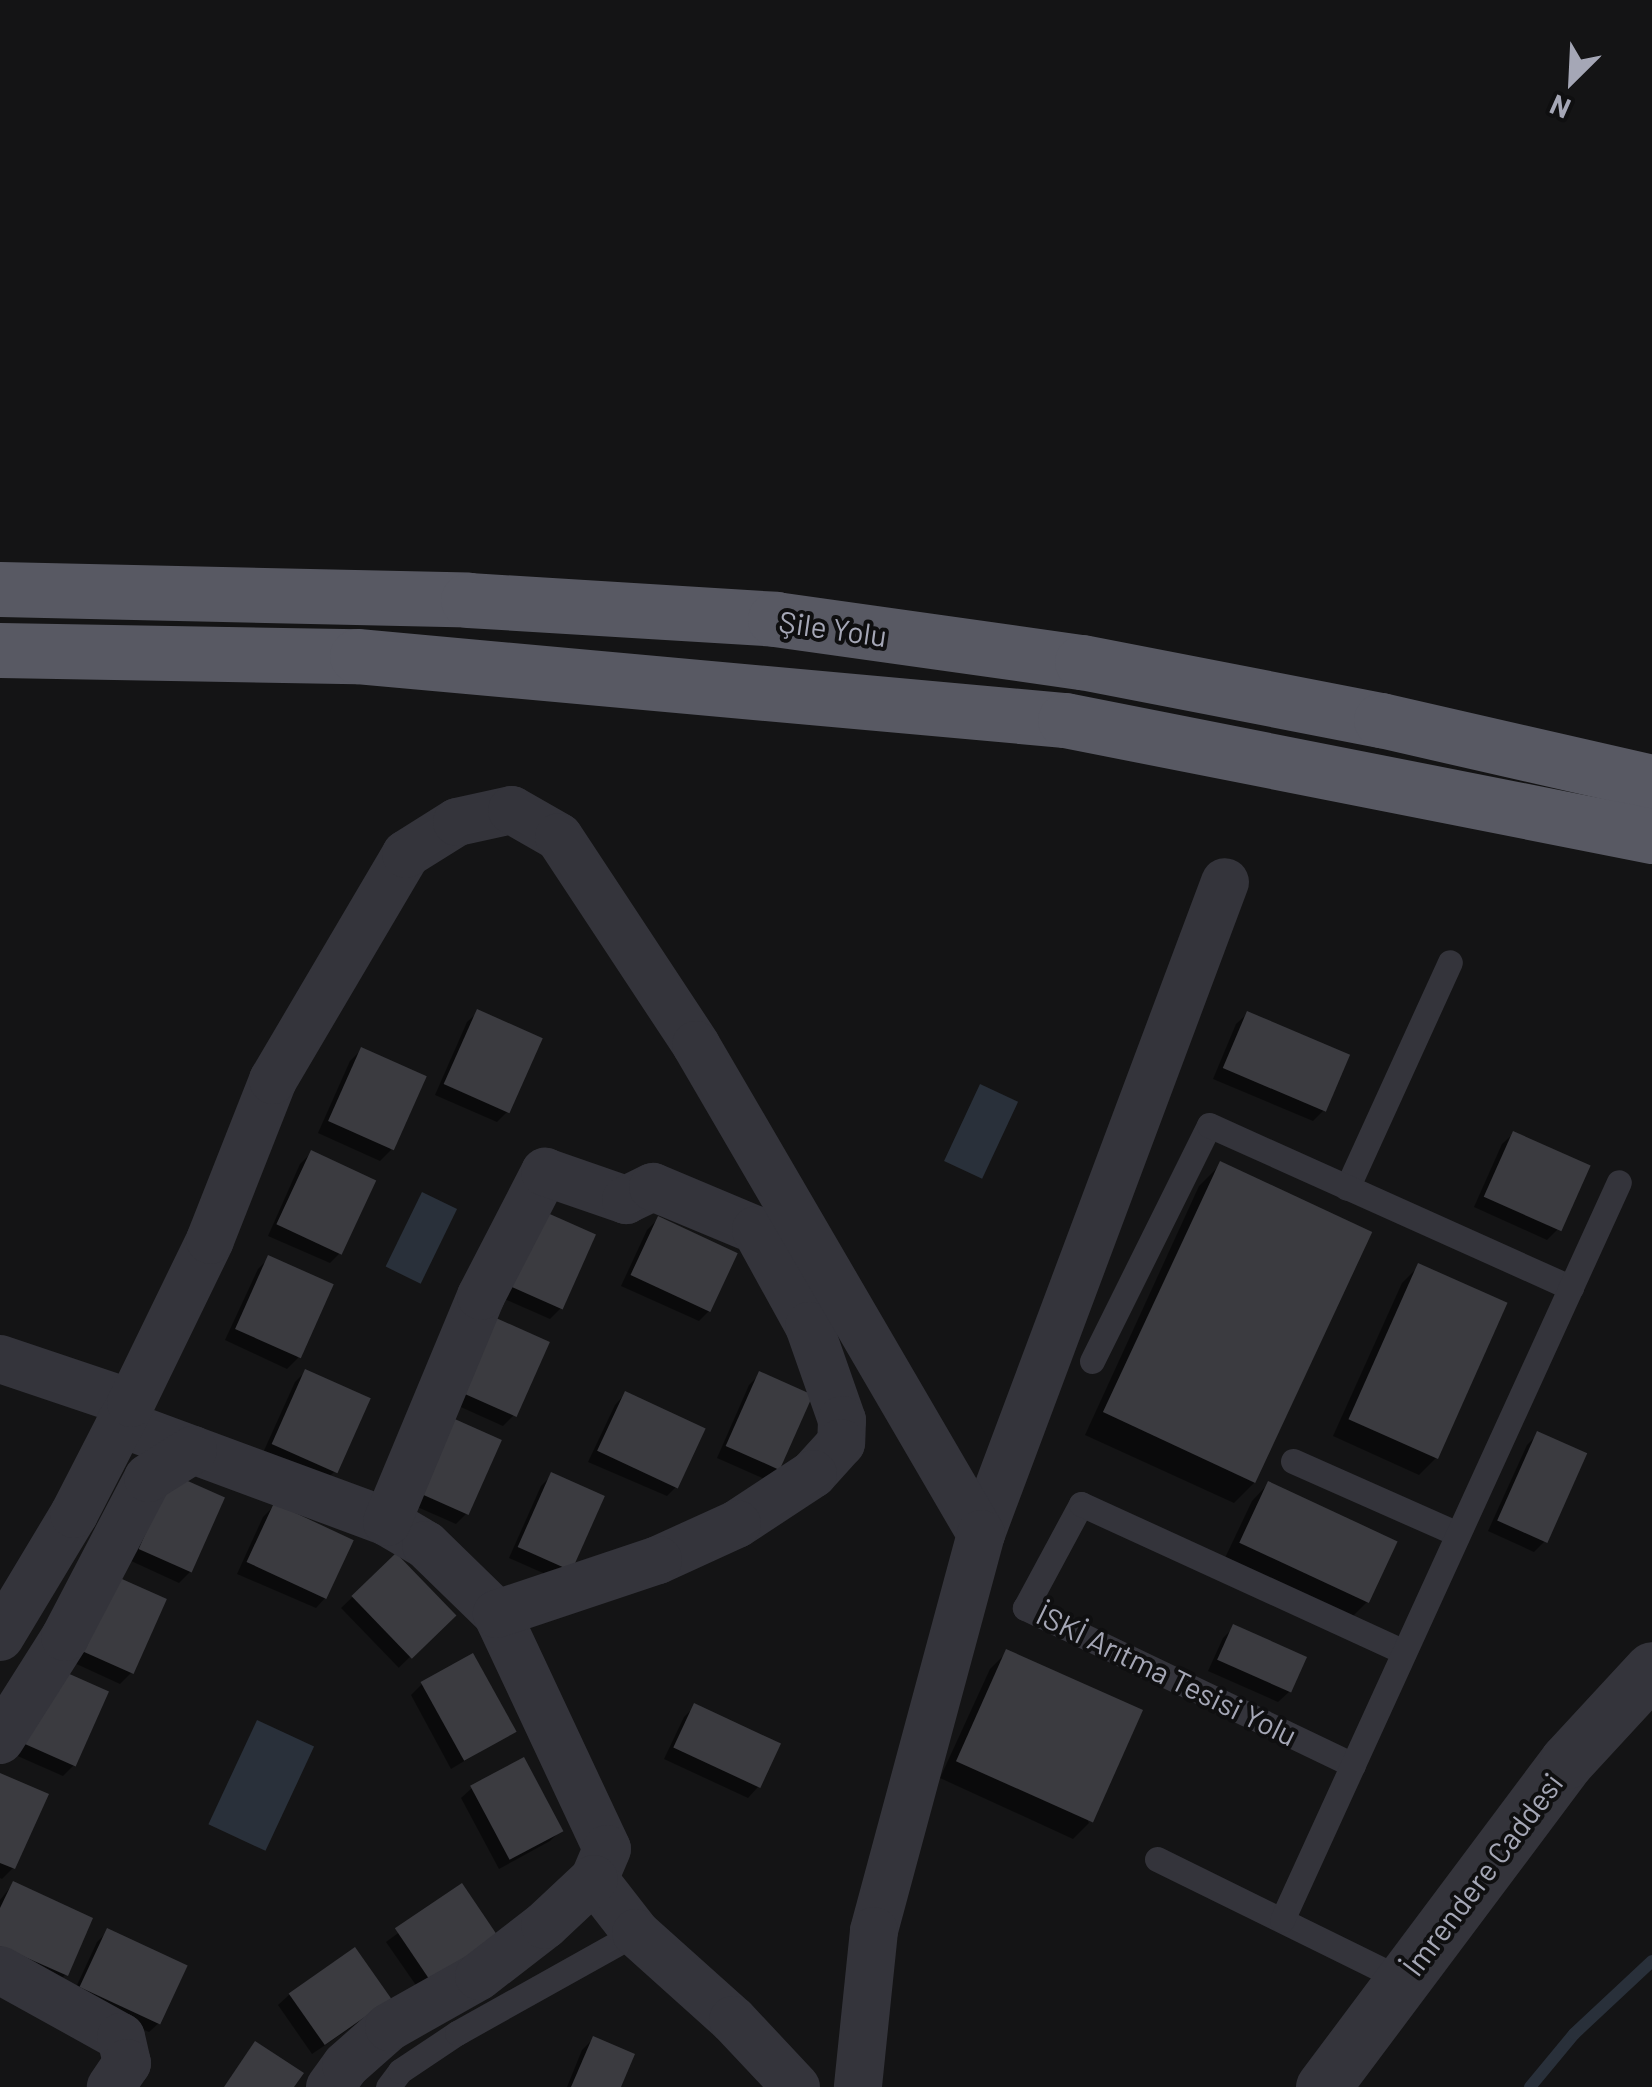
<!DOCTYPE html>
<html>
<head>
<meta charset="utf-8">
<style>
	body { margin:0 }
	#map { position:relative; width:1652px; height:2087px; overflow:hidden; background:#141415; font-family:Barlow,sans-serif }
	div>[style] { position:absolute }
	.water>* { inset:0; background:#29303a; transform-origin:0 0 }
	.shadow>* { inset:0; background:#0007; transform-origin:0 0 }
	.stream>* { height:12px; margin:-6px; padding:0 6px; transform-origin:6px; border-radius:6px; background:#29303a }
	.building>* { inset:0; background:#3b3b40; transform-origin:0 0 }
	.service>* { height:25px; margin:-12.5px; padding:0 12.5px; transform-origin:12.5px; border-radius:12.5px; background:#34343b }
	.minor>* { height:48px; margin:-24px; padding:0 24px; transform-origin:24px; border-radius:24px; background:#34343b }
	.tertiary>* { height:55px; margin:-27.5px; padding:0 27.5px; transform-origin:27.5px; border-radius:27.5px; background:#34343b }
	.trunk>* { height:55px; margin:-27.5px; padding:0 27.5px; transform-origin:27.5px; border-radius:27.5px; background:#585963 }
	span { translate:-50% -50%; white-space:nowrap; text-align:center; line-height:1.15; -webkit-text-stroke:8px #0f0f10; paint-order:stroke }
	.street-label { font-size:30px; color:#a5a7b6 }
	.north { position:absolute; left:1522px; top:30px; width:100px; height:100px; -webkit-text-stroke:8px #0f0f10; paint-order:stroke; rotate:204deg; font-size:28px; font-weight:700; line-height:40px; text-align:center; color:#a5a7b6 }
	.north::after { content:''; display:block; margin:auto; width:35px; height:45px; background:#a5a7b6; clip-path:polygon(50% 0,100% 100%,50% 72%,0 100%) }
</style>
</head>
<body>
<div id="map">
	<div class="water">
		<i style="left:980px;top:1084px;width:42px;height:85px;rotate:25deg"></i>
		<i style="left:422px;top:1192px;width:39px;height:83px;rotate:26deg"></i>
		<i style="left:257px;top:1720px;width:63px;height:115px;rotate:25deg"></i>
	</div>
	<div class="shadow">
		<i style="clip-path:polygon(478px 1012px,508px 1111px,497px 1122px,435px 1095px,467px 1022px)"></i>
		<i style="clip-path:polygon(1247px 1014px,1324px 1110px,1313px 1121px,1213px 1079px,1236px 1024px)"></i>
		<i style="clip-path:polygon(361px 1050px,391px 1150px,380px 1161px,318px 1133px,350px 1061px)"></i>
		<i style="clip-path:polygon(1513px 1134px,1558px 1229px,1547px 1240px,1474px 1207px,1502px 1144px)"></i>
		<i style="clip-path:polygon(311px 1153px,341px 1252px,330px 1263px,268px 1236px,300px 1164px)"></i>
		<i style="clip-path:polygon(1221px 1164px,1256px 1481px,1234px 1503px,1085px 1435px,1199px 1186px)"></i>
		<i style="clip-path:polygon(658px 1219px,710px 1310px,699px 1321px,621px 1286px,647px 1230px)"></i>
		<i style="clip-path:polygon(533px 1225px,561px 1308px,550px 1319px,500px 1297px)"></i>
		<i style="clip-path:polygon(269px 1258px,298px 1358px,287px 1369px,225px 1340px,258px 1269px)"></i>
		<i style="clip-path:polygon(1419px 1266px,1436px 1458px,1419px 1475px,1333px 1436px,1402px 1283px)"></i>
		<i style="clip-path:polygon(486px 1332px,514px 1415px,503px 1426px,454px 1404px)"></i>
		<i style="clip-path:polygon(305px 1372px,335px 1471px,324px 1482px,262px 1455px,295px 1382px)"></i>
		<i style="clip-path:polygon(760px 1374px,810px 1397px,778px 1469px,767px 1480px,717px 1458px,749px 1385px)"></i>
		<i style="clip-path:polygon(625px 1394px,678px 1485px,667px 1496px,588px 1462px,615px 1405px)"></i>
		<i style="clip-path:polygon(438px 1430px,467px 1513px,456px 1524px,406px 1502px)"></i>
		<i style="clip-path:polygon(1538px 1434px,1545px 1541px,1534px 1552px,1488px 1531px,1527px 1445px)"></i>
		<i style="clip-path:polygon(552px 1475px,602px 1497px,559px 1580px,509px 1558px,541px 1486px)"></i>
		<i style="clip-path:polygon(1268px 1484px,1368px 1601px,1351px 1618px,1224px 1560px,1252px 1501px)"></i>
		<i style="clip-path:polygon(161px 1488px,190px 1572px,179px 1583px,129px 1560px)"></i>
		<i style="clip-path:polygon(274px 1506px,326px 1597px,316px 1608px,237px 1574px,263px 1517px)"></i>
		<i style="left:395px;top:1556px;width:83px;height:75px;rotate:46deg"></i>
		<i style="clip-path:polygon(113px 1578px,131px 1673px,120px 1684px,70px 1661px)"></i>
		<i style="clip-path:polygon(1234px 1627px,1289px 1692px,1278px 1702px,1208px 1671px,1223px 1638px)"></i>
		<i style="clip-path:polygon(1007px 1652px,1089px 1823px,1073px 1839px,940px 1778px,990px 1669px)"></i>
		<i style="clip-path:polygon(56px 1671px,74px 1765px,63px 1776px,13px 1754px)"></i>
		<i style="clip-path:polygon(422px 1684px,514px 1731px,451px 1769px,411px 1695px)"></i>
		<i style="clip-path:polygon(695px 1706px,778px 1746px,758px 1787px,748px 1798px,664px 1759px,684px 1717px)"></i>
		<i style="clip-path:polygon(0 1775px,13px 1868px,2px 1879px,0 1878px)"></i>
		<i style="clip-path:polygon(472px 1788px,561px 1830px,550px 1841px,499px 1869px,461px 1798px)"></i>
		<i style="clip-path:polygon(13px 1884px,66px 1974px,55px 1985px,0 1961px,0 1900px)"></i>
		<i style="clip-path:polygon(461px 1887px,484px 1947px,420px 1991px,386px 1942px)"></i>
		<i style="clip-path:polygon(108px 1931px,160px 2022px,149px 2032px,71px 1998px,97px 1942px)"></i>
		<i style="clip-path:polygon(289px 1995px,377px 2010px,312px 2054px,278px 2005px)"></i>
		<i style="clip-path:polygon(593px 2039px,618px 2087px,567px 2087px,582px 2050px)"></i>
	</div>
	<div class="stream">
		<i style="left:1530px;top:2087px;width:69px;rotate:-50.3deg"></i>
		<i style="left:1574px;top:2034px;width:107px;rotate:-43.1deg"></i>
	</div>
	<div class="building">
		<i style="left:477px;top:1009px;width:72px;height:82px;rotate:24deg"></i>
		<i style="left:1247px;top:1011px;width:112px;height:62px;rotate:23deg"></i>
		<i style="left:361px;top:1047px;width:72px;height:81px;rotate:24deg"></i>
		<i style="left:1513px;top:1131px;width:85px;height:72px;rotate:24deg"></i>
		<i style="left:311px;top:1150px;width:72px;height:82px;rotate:25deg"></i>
		<i style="left:1220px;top:1161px;width:168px;height:277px;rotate:25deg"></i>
		<i style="left:543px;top:1211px;width:58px;height:82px;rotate:24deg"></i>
		<i style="left:658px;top:1216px;width:88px;height:65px;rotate:25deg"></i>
		<i style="left:268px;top:1255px;width:72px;height:81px;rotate:24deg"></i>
		<i style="left:1418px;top:1263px;width:98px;height:171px;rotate:24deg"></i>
		<i style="left:496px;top:1318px;width:59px;height:82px;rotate:24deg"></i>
		<i style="left:305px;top:1369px;width:72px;height:82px;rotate:24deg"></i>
		<i style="left:759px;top:1371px;width:59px;height:82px;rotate:24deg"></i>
		<i style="left:625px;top:1391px;width:89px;height:66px;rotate:25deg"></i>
		<i style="left:448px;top:1416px;width:59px;height:82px;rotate:24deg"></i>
		<i style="left:1537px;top:1431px;width:55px;height:98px;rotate:24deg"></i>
		<i style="left:551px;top:1472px;width:59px;height:82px;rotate:24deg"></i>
		<i style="left:172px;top:1474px;width:58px;height:82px;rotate:24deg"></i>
		<i style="left:1268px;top:1481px;width:143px;height:68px;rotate:25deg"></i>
		<i style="left:274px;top:1503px;width:88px;height:65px;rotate:25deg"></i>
		<i style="left:396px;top:1553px;width:87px;height:62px;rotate:46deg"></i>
		<i style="left:113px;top:1575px;width:59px;height:82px;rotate:24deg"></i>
		<i style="left:1233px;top:1624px;width:81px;height:39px;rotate:24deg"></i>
		<i style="left:1006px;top:1649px;width:150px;height:123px;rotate:24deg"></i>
		<i style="left:473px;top:1653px;width:90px;height:60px;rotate:61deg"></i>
		<i style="left:56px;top:1668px;width:58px;height:82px;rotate:24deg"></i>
		<i style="left:694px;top:1703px;width:96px;height:49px;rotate:25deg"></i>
		<i style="left:524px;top:1757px;width:84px;height:61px;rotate:62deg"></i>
		<i style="clip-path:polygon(0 1773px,49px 1794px,15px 1869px,0 1863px)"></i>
		<i style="clip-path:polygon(13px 1881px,93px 1918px,68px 1976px,0 1946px,0 1908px)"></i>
		<i style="left:462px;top:1883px;width:64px;height:81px;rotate:56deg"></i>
		<i style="left:107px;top:1928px;width:89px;height:65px;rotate:25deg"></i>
		<i style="left:355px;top:1947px;width:63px;height:81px;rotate:55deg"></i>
		<i style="clip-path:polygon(593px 2036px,635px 2054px,621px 2087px,571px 2087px)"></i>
		<i style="clip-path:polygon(255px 2041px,304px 2073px,294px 2087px,224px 2087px)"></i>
	</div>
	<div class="service">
		<i style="left:1347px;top:1188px;width:248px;rotate:-65.5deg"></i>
		<i style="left:1092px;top:1361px;width:263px;rotate:-63.6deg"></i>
		<i style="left:1209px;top:1125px;width:397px;rotate:24.2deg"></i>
		<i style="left:1293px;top:1461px;width:180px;rotate:23.9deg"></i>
		<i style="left:1353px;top:1765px;width:364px;rotate:-154.4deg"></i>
		<i style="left:1025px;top:1608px;width:118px;rotate:-61.7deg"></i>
		<i style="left:1081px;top:1504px;width:355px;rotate:24.6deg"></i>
		<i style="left:1157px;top:1859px;width:274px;rotate:26.2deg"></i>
		<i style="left:1282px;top:1920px;width:811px;rotate:-65.46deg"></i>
		<i style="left:388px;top:2087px;width:20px;rotate:-53deg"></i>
		<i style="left:400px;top:2071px;width:69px;rotate:-33.7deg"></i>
		<i style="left:457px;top:2033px;width:205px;rotate:-29.2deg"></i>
	</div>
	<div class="minor">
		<i style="left:0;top:1359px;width:138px;rotate:18.6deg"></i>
		<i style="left:120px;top:1423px;width:285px;rotate:20.3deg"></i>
		<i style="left:387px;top:1522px;width:45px;rotate:30.5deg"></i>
		<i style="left:426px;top:1545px;width:99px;rotate:44.2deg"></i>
		<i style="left:497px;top:1614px;width:259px;rotate:64.9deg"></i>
		<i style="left:607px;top:1849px;width:33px;rotate:113deg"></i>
		<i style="left:594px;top:1879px;width:68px;rotate:52.1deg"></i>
		<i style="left:636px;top:1933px;width:130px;rotate:41.9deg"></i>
		<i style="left:733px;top:2020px;width:92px;rotate:46.8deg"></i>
		<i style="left:387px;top:1522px;width:245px;rotate:-67.4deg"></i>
		<i style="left:481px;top:1296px;width:140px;rotate:-62.7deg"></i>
		<i style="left:545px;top:1172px;width:86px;rotate:19.1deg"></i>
		<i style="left:626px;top:1200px;width:30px;rotate:-26deg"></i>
		<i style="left:653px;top:1187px;width:112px;rotate:22.7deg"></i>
		<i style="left:756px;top:1230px;width:110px;rotate:61.1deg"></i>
		<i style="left:809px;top:1326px;width:100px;rotate:70.7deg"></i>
		<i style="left:842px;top:1420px;width:23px;rotate:92deg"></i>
		<i style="left:841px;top:1443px;width:42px;rotate:132.1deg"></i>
		<i style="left:813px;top:1474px;width:91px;rotate:146.7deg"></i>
		<i style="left:737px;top:1524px;width:87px;rotate:155.5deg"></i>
		<i style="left:658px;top:1560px;width:170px;rotate:161.5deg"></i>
		<i style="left:981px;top:1534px;width:696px;rotate:-69.48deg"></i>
		<i style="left:0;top:1637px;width:144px;rotate:-59deg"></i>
		<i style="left:74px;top:1514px;width:125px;rotate:-62.8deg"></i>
		<i style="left:131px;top:1403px;width:181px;rotate:-64.1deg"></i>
		<i style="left:210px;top:1240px;width:172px;rotate:-68.5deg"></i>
		<i style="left:273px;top:1080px;width:262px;rotate:-59.5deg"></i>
		<i style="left:406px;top:854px;width:60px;rotate:-32.1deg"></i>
		<i style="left:457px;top:822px;width:56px;rotate:-12.3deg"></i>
		<i style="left:512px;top:810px;width:54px;rotate:29.9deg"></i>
		<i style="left:559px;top:837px;width:249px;rotate:56.6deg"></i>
		<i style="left:696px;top:1045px;width:566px;rotate:59.77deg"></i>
		<i style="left:981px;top:1534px;width:411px;rotate:105.1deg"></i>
		<i style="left:874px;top:1931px;width:157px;rotate:95.9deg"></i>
		<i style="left:0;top:1740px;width:122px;rotate:-57.7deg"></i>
		<i style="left:65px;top:1637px;width:179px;rotate:-62.4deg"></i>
		<i style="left:148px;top:1478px;width:53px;rotate:-31.9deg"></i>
		<i style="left:0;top:1970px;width:138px;rotate:29deg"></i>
		<i style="left:121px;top:2037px;width:27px;rotate:77deg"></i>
		<i style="left:127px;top:2063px;width:29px;rotate:124deg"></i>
		<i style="left:330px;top:2087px;width:27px;rotate:-54deg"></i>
		<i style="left:346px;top:2065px;width:57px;rotate:-41.5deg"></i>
		<i style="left:389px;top:2027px;width:103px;rotate:-29.5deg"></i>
		<i style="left:479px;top:1976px;width:83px;rotate:-37.7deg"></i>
		<i style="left:545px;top:1925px;width:67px;rotate:-43.2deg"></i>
	</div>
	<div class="tertiary">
		<i style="left:1323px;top:2087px;width:407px;rotate:-53.2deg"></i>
		<i style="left:1567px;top:1761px;width:125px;rotate:-47.3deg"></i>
	</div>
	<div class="trunk">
		<i style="left:0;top:589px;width:468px;rotate:1.3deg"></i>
		<i style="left:468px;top:600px;width:308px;rotate:3.5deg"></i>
		<i style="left:775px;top:619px;width:310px;rotate:8deg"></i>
		<i style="left:1082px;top:662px;width:305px;rotate:11deg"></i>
		<i style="left:1381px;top:720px;width:278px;rotate:12.9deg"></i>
		<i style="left:0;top:650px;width:357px;rotate:1deg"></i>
		<i style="left:357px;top:656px;width:711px;rotate:5.17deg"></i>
		<i style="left:1065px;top:720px;width:598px;rotate:11.18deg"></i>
	</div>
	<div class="street-label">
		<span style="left:833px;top:628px;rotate:8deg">Şile Yolu</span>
		<span style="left:1167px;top:1674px;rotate:26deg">İSKİ Arıtma Tesisi Yolu</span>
		<span style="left:1482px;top:1874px;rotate:-53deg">İmrendere Caddesi</span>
	</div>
	<div class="north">N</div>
</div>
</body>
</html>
